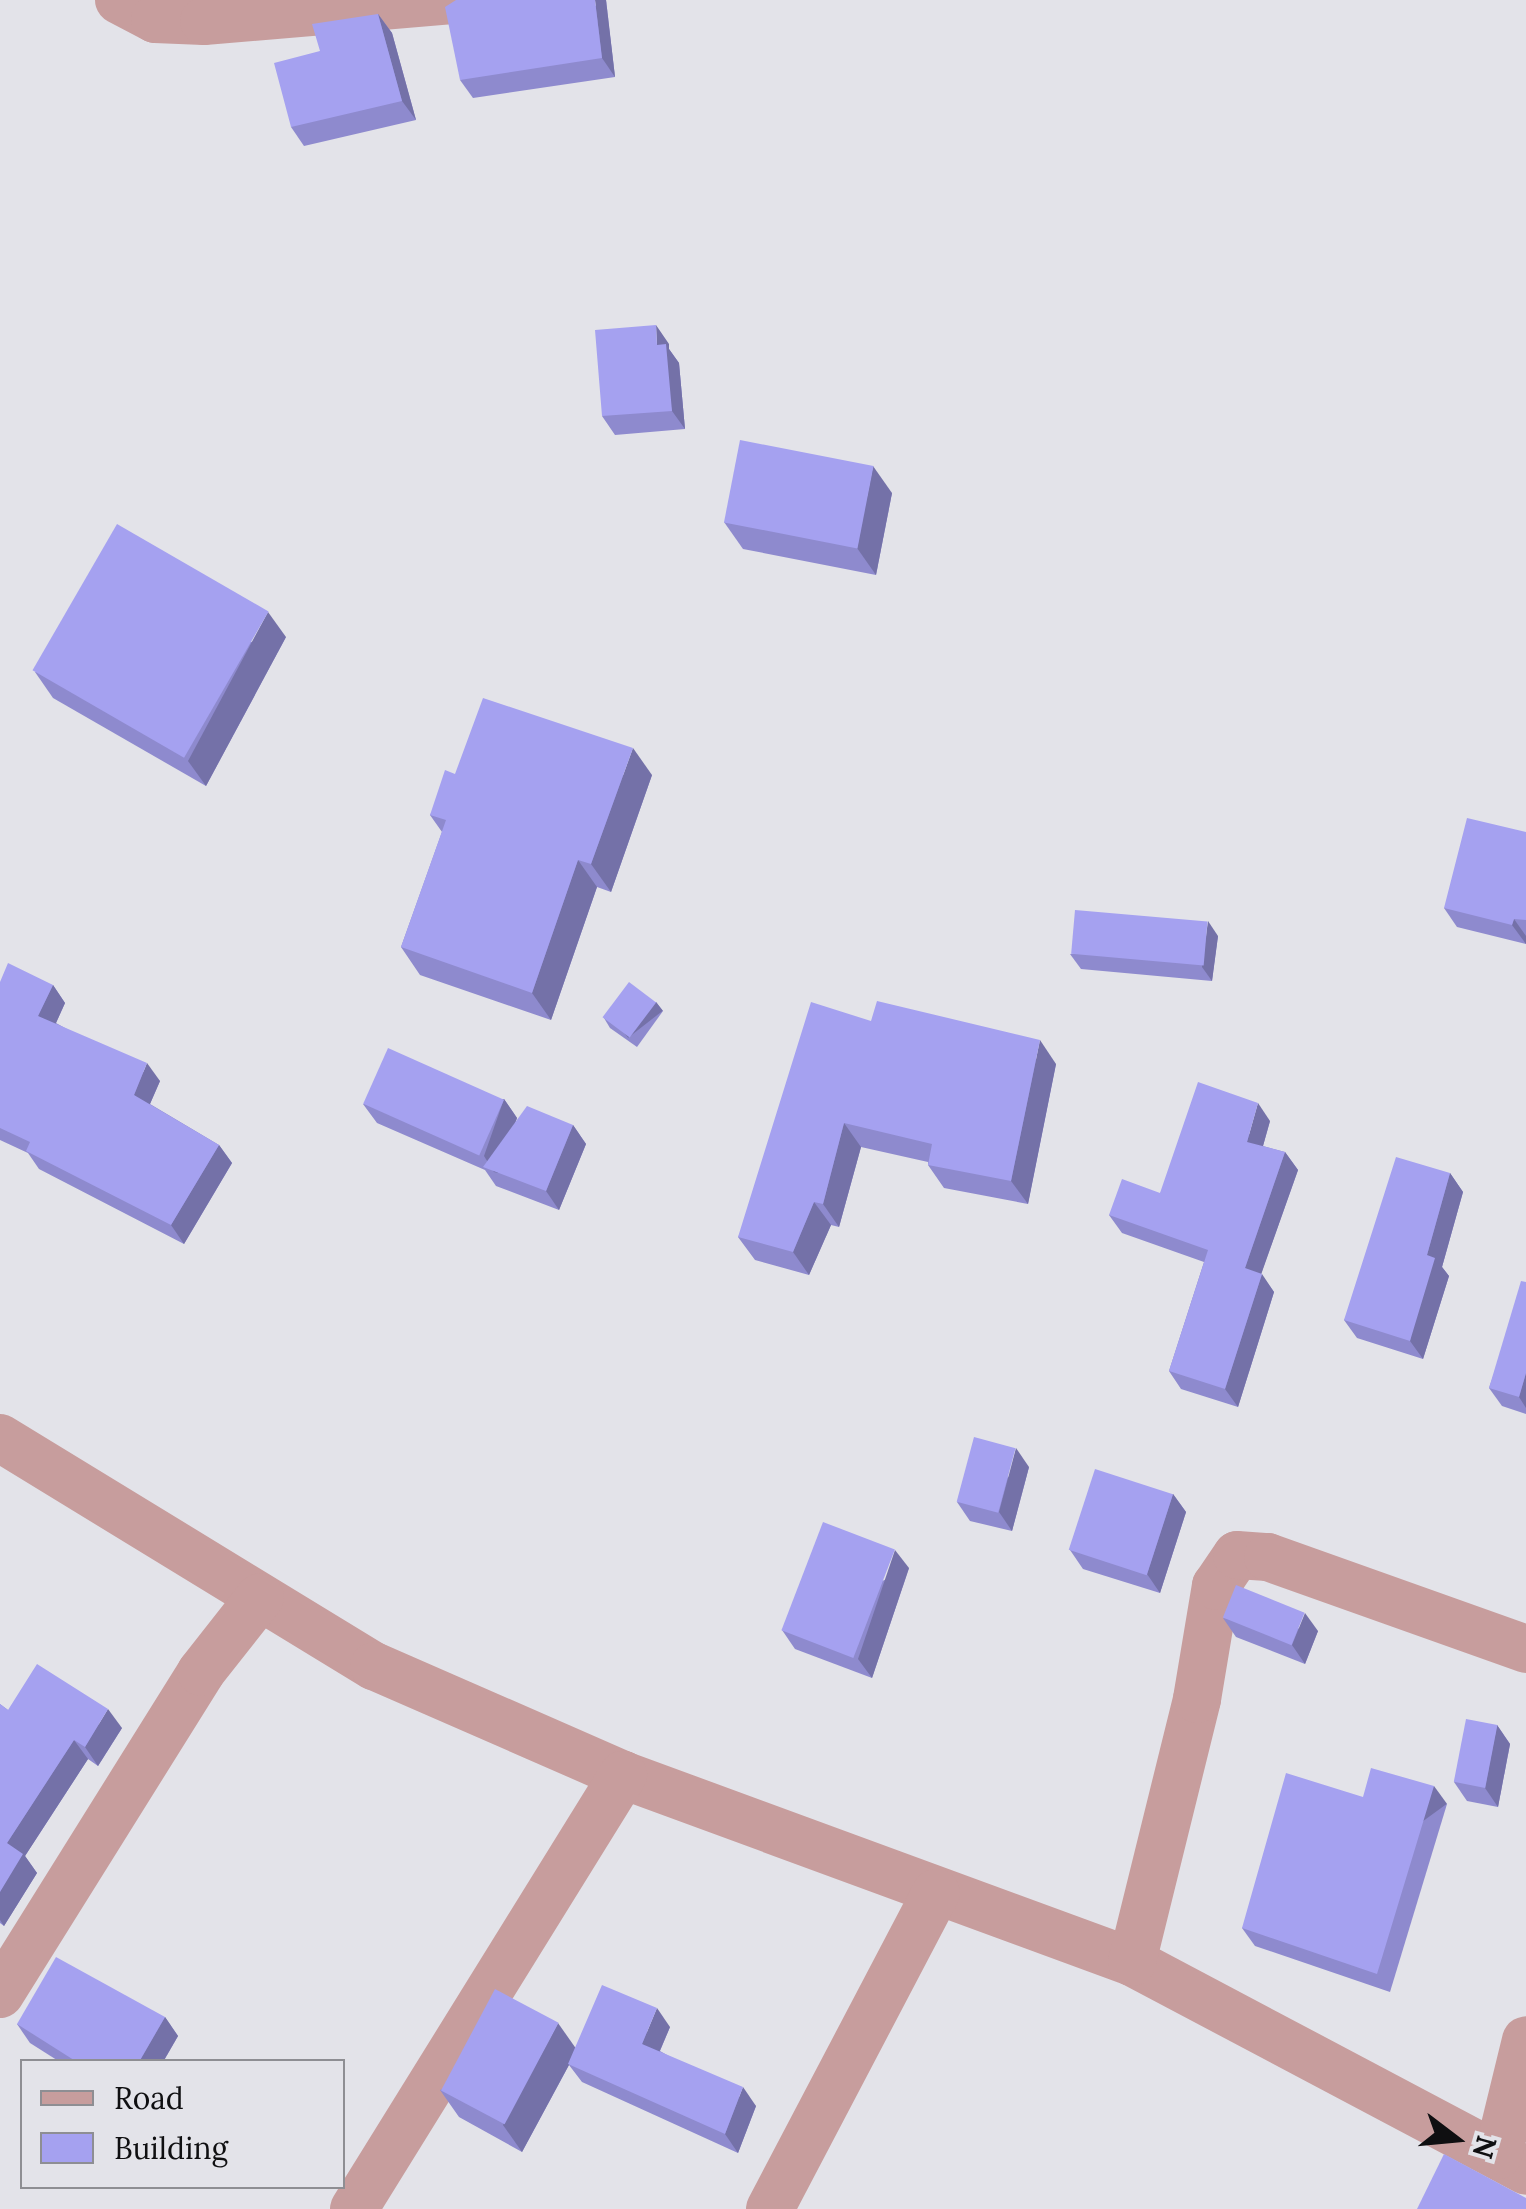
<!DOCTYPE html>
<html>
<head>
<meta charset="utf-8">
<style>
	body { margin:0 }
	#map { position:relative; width:1526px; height:2209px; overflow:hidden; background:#e3e3e9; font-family:Lora,serif }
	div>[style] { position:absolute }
	.minor>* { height:48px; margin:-24px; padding:0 24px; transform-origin:24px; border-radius:24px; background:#c79d9d }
	.wall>* { inset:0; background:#8e8ace }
	.shaded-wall>* { inset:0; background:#7471a8; transform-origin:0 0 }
	.building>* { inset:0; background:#a5a1f0; transform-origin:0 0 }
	span { translate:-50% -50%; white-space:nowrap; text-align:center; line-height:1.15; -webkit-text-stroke:8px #e3e3e9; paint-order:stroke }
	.legend { position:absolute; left:20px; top:2059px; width:325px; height:130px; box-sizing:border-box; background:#e3e3e9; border:2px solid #8e8e93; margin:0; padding:12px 18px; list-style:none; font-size:30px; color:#0f0f11 }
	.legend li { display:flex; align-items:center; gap:20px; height:50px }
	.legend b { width:50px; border:2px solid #8e8e93 }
	.north { position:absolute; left:1406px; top:2089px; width:100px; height:100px; -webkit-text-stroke:8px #e3e3e9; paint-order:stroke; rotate:106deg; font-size:28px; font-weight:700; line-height:40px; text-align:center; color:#0f0f11 }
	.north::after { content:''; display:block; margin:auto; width:35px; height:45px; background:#0f0f11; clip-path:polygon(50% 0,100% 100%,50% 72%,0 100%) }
</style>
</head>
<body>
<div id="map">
	<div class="minor">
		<i style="left:119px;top:0;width:41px;rotate:27.8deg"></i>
		<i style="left:155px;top:19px;width:49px;rotate:2.3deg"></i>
		<i style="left:204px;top:21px;width:249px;rotate:-4.8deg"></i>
		<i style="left:0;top:1438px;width:438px;rotate:31.4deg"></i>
		<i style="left:374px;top:1666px;width:272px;rotate:23.6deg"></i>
		<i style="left:623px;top:1775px;width:542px;rotate:20.17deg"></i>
		<i style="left:1132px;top:1962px;width:446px;rotate:27.9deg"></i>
		<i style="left:1132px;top:1962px;width:271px;rotate:-76.1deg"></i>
		<i style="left:1197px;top:1699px;width:115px;rotate:-80.5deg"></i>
		<i style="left:1216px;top:1586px;width:37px;rotate:-56deg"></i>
		<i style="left:1237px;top:1555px;width:31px;rotate:4deg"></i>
		<i style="left:1268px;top:1557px;width:274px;rotate:19.6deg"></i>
		<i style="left:0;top:1994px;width:380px;rotate:-58deg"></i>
		<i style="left:201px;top:1672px;width:95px;rotate:-51.8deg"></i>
		<i style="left:1498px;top:2155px;width:118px;rotate:-76.3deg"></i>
		<i style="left:354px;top:2209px;width:511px;rotate:-58.21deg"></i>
		<i style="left:770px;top:2209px;width:357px;rotate:-62.3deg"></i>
	</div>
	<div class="wall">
		<i style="clip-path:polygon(606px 0,615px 77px,473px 98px,460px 80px)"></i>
		<i style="clip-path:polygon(378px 14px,392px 33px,416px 120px,304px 146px,291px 127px,320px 51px)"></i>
		<i style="clip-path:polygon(669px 344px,669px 349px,679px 363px,685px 429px,615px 435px,602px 416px)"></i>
		<i style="clip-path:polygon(892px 493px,876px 575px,743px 549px,724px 522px)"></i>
		<i style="clip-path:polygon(286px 637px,206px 786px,53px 698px,35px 672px)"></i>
		<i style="clip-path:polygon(455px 774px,652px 775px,611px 892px,597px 887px,551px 1020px,420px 975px,401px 947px,442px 832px,430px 815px)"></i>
		<i style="clip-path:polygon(1526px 832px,1526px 944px,1457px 927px,1444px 908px)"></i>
		<i style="clip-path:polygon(1218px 936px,1212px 981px,1081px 969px,1070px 954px)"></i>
		<i style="clip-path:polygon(0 982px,53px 985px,65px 1003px,56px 1023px,160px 1081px,150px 1104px,219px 1145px,232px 1163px,184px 1244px,39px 1169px,28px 1153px,0 1140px)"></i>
		<i style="clip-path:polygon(656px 1002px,663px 1011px,637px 1047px,610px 1028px,604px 1018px)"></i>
		<i style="clip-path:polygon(871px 1021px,1056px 1064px,1028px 1204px,944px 1188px,928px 1165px,928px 1162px,861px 1147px,839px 1227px,831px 1225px,809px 1275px,755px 1260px,738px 1237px)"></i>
		<i style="clip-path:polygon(504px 1099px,517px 1118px,515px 1123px,573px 1125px,586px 1144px,559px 1210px,496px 1186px,485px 1170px,377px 1123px,363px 1104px)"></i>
		<i style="clip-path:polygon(1270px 1121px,1263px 1146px,1285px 1152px,1298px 1170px,1261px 1274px,1274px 1292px,1238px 1407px,1181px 1389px,1169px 1371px,1204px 1262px,1122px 1233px,1109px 1215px,1160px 1193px)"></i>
		<i style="clip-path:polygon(1450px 1173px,1463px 1192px,1442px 1267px,1449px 1276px,1423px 1359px,1357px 1338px,1344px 1320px)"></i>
		<i style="clip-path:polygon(1526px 1282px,1526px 1414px,1502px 1406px,1489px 1388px)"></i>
		<i style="clip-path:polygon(1029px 1467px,1012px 1531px,970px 1521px,957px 1502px)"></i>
		<i style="clip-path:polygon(1173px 1494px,1186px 1512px,1160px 1593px,1083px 1569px,1070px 1550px)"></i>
		<i style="clip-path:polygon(909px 1568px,872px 1678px,795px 1649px,782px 1630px)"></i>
		<i style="clip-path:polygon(1223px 1618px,1318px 1631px,1305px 1664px,1236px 1637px)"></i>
		<i style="clip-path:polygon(0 1704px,8px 1710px,122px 1728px,98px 1766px,88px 1759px,25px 1856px,37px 1873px,4px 1926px,0 1923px)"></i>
		<i style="clip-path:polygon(1497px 1725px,1510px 1744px,1498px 1807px,1467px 1801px,1454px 1782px)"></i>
		<i style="clip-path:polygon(1363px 1797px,1447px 1804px,1390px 1992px,1255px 1946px,1242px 1928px)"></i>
		<i style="clip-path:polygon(165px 2017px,178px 2036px,163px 2062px,60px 2062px,30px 2043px,17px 2024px)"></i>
		<i style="clip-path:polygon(670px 2027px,660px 2051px,756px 2106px,738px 2153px,582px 2082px,569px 2065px,522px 2152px,459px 2117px,440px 2090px,575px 2048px)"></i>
	</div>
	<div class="shaded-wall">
		<i style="clip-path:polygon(595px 0,606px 0,615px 77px,602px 58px)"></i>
		<i style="clip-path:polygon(378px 14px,392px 33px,416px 120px,402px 101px)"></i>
		<i style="clip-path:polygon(656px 325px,669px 344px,669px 349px,679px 363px,685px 429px,672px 411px,657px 345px)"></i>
		<i style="clip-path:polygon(873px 466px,892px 493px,876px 575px,857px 548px)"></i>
		<i style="clip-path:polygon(268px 612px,286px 637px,206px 786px,188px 761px)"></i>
		<i style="clip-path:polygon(633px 748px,652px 775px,611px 892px,591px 864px)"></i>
		<i style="clip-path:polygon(578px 860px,597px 887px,551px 1020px,532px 993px)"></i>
		<i style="clip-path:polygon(1514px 919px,1526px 936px,1526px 944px,1512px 925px)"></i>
		<i style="clip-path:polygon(1208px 921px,1218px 936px,1212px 981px,1202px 967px)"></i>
		<i style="clip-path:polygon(53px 985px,65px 1003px,51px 1034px,38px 1016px)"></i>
		<i style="left:656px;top:1002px;width:11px;height:44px;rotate:52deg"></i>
		<i style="clip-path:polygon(1040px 1040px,1056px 1064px,1028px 1204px,1011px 1181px)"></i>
		<i style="clip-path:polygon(147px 1063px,160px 1081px,146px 1113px,134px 1095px)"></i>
		<i style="clip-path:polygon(504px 1099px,517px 1118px,498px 1173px,494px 1172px,484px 1156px)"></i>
		<i style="clip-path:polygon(1258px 1103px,1270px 1121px,1259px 1160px,1247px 1142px)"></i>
		<i style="clip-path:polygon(844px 1123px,861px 1147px,839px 1227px,823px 1204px)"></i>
		<i style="clip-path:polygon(573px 1125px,586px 1144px,559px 1210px,546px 1191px)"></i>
		<i style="clip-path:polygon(219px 1145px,232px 1163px,184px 1244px,171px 1225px)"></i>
		<i style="clip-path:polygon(1285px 1152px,1298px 1170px,1257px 1286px,1245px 1268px)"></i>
		<i style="clip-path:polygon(1450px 1173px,1463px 1192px,1442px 1267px,1449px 1276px,1423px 1359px,1410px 1341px,1427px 1255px)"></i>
		<i style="clip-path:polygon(814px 1202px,831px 1225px,809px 1275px,793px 1252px)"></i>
		<i style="clip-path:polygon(1262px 1274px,1274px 1292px,1238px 1407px,1225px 1389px)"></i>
		<i style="clip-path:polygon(1526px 1373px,1526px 1408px,1519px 1397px)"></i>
		<i style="clip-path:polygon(1016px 1448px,1029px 1467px,1012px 1531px,999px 1512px)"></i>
		<i style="clip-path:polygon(1173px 1494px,1186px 1512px,1160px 1593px,1147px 1574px)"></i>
		<i style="clip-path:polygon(895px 1550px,909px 1568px,872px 1678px,858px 1659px)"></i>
		<i style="clip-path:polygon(1305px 1613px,1318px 1631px,1305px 1664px,1292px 1645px)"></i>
		<i style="clip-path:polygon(108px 1709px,122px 1728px,98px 1766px,85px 1747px)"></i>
		<i style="clip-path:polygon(1497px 1725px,1510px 1744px,1498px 1807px,1485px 1788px)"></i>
		<i style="clip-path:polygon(74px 1740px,88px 1759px,25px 1856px,37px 1873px,4px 1926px,0 1920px,0 1892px,7px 1843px)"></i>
		<i style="left:1434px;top:1786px;width:22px;height:196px;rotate:54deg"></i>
		<i style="clip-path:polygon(657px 2008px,670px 2027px,655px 2062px,642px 2044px)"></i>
		<i style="clip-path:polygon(165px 2017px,178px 2036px,163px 2062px,139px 2062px)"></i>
		<i style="clip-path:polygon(558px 2023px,577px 2050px,522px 2152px,503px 2125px)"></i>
		<i style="clip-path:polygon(743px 2087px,756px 2106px,738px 2153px,725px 2134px)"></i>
	</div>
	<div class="building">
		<i style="clip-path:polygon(456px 0,595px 0,602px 58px,460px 80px,445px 7px)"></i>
		<i style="clip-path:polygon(378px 14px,402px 101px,291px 127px,274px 63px,320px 51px,312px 24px)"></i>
		<i style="clip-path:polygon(656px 325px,657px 345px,666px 344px,672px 411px,602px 416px,595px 330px)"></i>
		<i style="left:740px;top:440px;width:136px;height:84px;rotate:11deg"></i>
		<i style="left:117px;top:524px;width:175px;height:169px;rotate:30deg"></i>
		<i style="clip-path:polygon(483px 698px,633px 748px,591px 864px,578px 860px,532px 993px,401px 947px,446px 820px,430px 815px,445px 770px,455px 774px)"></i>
		<i style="clip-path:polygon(1467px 818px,1526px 832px,1526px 920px,1514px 919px,1512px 925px,1444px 908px)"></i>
		<i style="left:1075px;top:910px;width:133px;height:44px;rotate:5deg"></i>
		<i style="clip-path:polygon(8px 963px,53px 985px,38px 1016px,147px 1063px,134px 1095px,219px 1145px,171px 1225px,26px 1151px,30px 1142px,0 1128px,0 982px)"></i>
		<i style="left:629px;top:982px;width:34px;height:44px;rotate:37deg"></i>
		<i style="clip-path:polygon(877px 1001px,1040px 1040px,1011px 1181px,928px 1165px,932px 1144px,844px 1123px,823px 1204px,814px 1202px,793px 1252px,738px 1237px,811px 1002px,871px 1021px)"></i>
		<i style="left:388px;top:1048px;width:127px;height:61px;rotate:24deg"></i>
		<i style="clip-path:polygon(1198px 1082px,1258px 1103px,1247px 1142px,1285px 1152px,1245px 1268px,1262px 1274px,1225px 1389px,1169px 1371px,1208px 1250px,1109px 1215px,1122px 1179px,1160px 1193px)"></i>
		<i style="clip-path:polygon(527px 1106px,573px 1125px,546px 1191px,483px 1167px)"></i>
		<i style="clip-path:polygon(1396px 1157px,1450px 1173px,1427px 1255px,1435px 1258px,1410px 1341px,1344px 1320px)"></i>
		<i style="clip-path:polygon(1521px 1281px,1526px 1282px,1526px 1373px,1519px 1397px,1489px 1388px)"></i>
		<i style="left:974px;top:1437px;width:43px;height:67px;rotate:15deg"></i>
		<i style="left:1095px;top:1469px;width:82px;height:85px;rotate:18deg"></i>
		<i style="left:823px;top:1522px;width:77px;height:116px;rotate:21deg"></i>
		<i style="left:1236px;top:1585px;width:74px;height:35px;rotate:22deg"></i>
		<i style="clip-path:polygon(37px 1664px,108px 1709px,85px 1747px,74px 1740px,7px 1843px,23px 1854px,0 1892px,0 1704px,8px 1710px)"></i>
		<i style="left:1466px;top:1719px;width:32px;height:64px;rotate:11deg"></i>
		<i style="clip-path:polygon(1371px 1768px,1434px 1786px,1377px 1974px,1242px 1928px,1286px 1773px,1363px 1797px)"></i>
		<i style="clip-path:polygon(56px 1957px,165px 2017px,139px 2062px,77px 2062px,17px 2024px)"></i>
		<i style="clip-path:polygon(602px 1985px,657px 2008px,642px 2044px,743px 2087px,725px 2134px,568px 2064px)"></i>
		<i style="left:495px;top:1989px;width:72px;height:115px;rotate:28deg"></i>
		<i style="clip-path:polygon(1444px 2154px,1526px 2198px,1526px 2209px,1417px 2209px)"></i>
	</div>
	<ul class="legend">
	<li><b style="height:12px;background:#c79d9d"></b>Road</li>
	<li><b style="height:28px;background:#a5a1f0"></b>Building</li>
	</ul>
	<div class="north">N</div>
</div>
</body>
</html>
